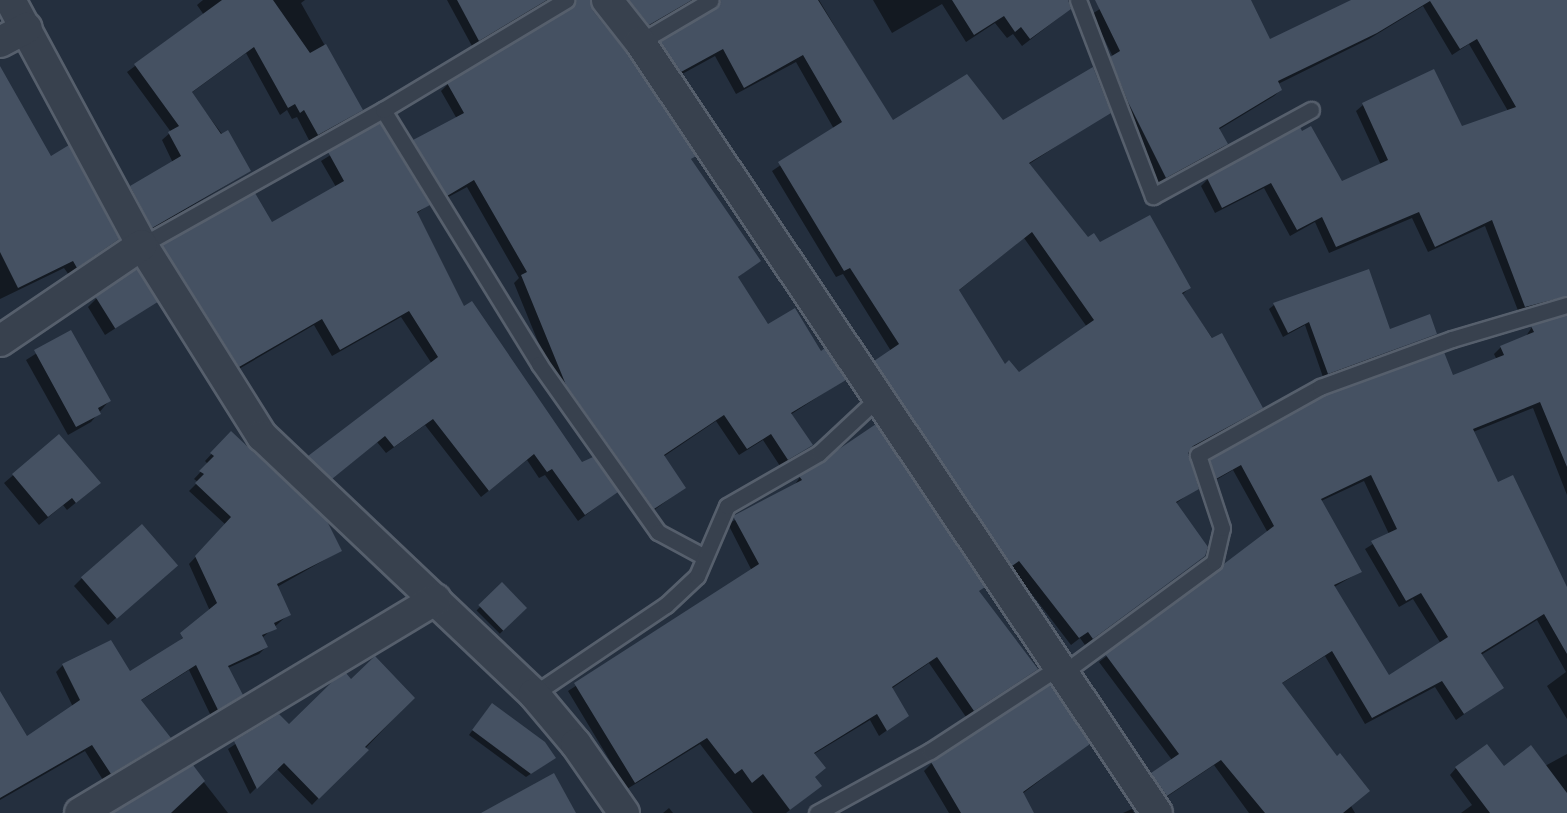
<!DOCTYPE html>
<html>
<head>
<meta charset="utf-8">
<style>
	body { margin:0 }
	#map { position:relative; width:1567px; height:813px; overflow:hidden; background:#242f3e; font-family:"IBM Plex Sans",sans-serif }
	div>[style] { position:absolute }
	.shadow>* { inset:0; background:#0007; transform-origin:0 0 }
	.building>* { inset:0; background:#455162; transform-origin:0 0 }
	.roads { filter:drop-shadow(2px 0 #565f6c) drop-shadow(-2px 0 #565f6c) drop-shadow(0 2px #565f6c) drop-shadow(0 -2px #565f6c) }
	.lane>* { height:15px; margin:-7.5px; padding:0 7.5px; transform-origin:7.5px; border-radius:7.5px; background:#38414e }
	.street>* { height:30px; margin:-15px; padding:0 15px; transform-origin:15px; border-radius:15px; background:#38414e }
	span { translate:-50% -50%; white-space:nowrap; text-align:center; line-height:1.15; -webkit-text-stroke:4.5px #1d2633; paint-order:stroke }
</style>
</head>
<body>
<div id="map">
	<div class="shadow">
		<i style="clip-path:polygon(203px 0,305px 0,301px 3px,361px 110px,310px 142px,297px 117px,292px 119px,287px 110px,280px 115px,246px 53px,191px 93px,250px 171px,145px 234px,123px 194px,173px 163px,162px 140px,171px 132px,127px 72px,204px 15px,197px 5px)"></i>
		<i style="clip-path:polygon(447px 0,549px 0,472px 46px)"></i>
		<i style="clip-path:polygon(614px 0,695px 0,641px 32px)"></i>
		<i style="clip-path:polygon(evenodd,706px 0,819px 0,892px 122px,1003px 122px,1109px 112px,1029px 164px,1088px 239px,1189px 288px,1182px 295px,1261px 407px,1187px 453px,1197px 488px,1175px 504px,1204px 556px,1085px 645px,1080px 638px,1071px 645px,1011px 567px,1004px 572px,868px 369px,891px 351px,843px 274px,836px 277px,772px 171px,834px 129px,796px 62px,736px 94px,715px 56px,673px 79px,654px 50px,710px 13px,712px 2px,706px 0,1024px 238px,1087px 327px,1019px 374px,1005px 366px,958px 291px,1024px 238px)"></i>
		<i style="clip-path:polygon(873px 0,1063px 0,1061px 16px,1022px 46px,1013px 34px,1007px 38px,995px 23px,966px 42px,942px 4px,892px 33px)"></i>
		<i style="clip-path:polygon(1114px 0,1249px 0,1269px 41px,1359px 0,1567px 0,1567px 306px,1519px 313px,1485px 226px,1428px 252px,1412px 218px,1329px 253px,1315px 222px,1290px 236px,1264px 188px,1215px 213px,1201px 186px,1208px 179px,1342px 183px,1381px 165px,1356px 111px,1363px 105px,1461px 128px,1508px 111px,1469px 44px,1452px 55px,1423px 6px,1369px 39px,1278px 84px,1281px 90px,1274px 96px,1218px 130px,1226px 144px,1219px 151px,1159px 183px,1121px 109px,1104px 65px,1113px 57px,1092px 14px)"></i>
		<i style="clip-path:polygon(575px 3px,592px 11px,694px 156px,690px 160px,759px 260px,737px 278px,768px 326px,821px 353px,844px 380px,790px 415px,811px 445px,780px 466px,763px 440px,739px 455px,716px 421px,663px 457px,684px 488px,646px 516px,559px 393px,514px 283px,519px 278px,467px 187px,439px 202px,407px 149px,457px 119px,441px 91px,448px 84px)"></i>
		<i style="clip-path:polygon(0 71px,51px 158px,118px 239px,69px 275px,64px 268px,0 299px)"></i>
		<i style="clip-path:polygon(379px 125px,428px 205px,416px 214px,464px 309px,581px 464px,616px 492px,578px 521px,545px 475px,539px 478px,527px 460px,481px 497px,425px 425px,386px 453px,377px 442px,324px 485px,302px 464px,432px 364px,401px 317px,332px 356px,314px 325px,232px 373px,156px 253px,163px 246px,272px 224px,336px 187px,321px 161px)"></i>
		<i style="clip-path:polygon(96px 299px,156px 302px,105px 335px,88px 307px)"></i>
		<i style="clip-path:polygon(1274px 305px,1390px 331px,1435px 334px,1323px 377px,1305px 325px,1283px 337px,1269px 309px)"></i>
		<i style="clip-path:polygon(evenodd,1567px 317px,1567px 495px,1533px 408px,1473px 432px,1497px 484px,1567px 590px,1567px 719px,1547px 686px,1566px 672px,1537px 620px,1481px 655px,1502px 687px,1456px 720px,1435px 687px,1365px 724px,1325px 656px,1281px 684px,1355px 813px,1249px 813px,1214px 765px,1159px 802px,1145px 781px,1172px 760px,1099px 662px,1268px 533px,1233px 470px,1209px 484px,1204px 468px,1211px 461px,1497px 360px,1494px 354px,1501px 347px,1526px 336px,1532px 327px,1567px 317px,1364px 481px,1389px 534px,1365px 549px,1399px 607px,1413px 599px,1441px 644px,1388px 677px,1334px 587px,1360px 572px,1321px 501px,1364px 481px)"></i>
		<i style="clip-path:polygon(70px 332px,109px 401px,91px 422px,68px 435px,26px 360px)"></i>
		<i style="clip-path:polygon(231px 433px,340px 551px,277px 587px,289px 614px,262px 638px,266px 647px,259px 654px,228px 668px,241px 695px,234px 702px,211px 716px,189px 670px,140px 701px,169px 738px,162px 745px,103px 780px,85px 751px,0 800px,0 694px,27px 738px,73px 707px,56px 672px,63px 665px,129px 674px,176px 644px,210px 611px,189px 564px,226px 525px,189px 491px,198px 482px,194px 479px,208px 464px,205px 461px)"></i>
		<i style="clip-path:polygon(59px 436px,90px 491px,67px 510px,63px 505px,39px 525px,4px 483px)"></i>
		<i style="clip-path:polygon(800px 477px,978px 592px,1036px 669px,966px 717px,929px 663px,891px 689px,907px 716px,879px 736px,870px 720px,814px 754px,813px 792px,786px 813px,753px 813px,700px 744px,627px 789px,568px 691px,752px 571px,728px 524px,794px 486px)"></i>
		<i style="clip-path:polygon(167px 573px,108px 625px,74px 586px,82px 578px)"></i>
		<i style="left:502px;top:585px;width:33px;height:36px;rotate:45deg"></i>
		<i style="clip-path:polygon(351px 681px,413px 698px,312px 805px,276px 768px,250px 794px,228px 749px,278px 716px,289px 726px)"></i>
		<i style="clip-path:polygon(488px 709px,550px 761px,526px 777px,469px 735px)"></i>
		<i style="clip-path:polygon(1088px 744px,1022px 794px,1033px 813px,949px 813px,924px 771px,932px 763px)"></i>
		<i style="clip-path:polygon(1567px 754px,1567px 813px,1461px 813px,1472px 805px,1450px 775px,1456px 768px,1545px 766px)"></i>
		<i style="clip-path:polygon(192px 767px,228px 813px,116px 813px)"></i>
		<i style="clip-path:polygon(669px 808px,673px 813px,663px 813px)"></i>
		<i style="clip-path:polygon(1132px 809px,1134px 813px,1123px 813px)"></i>
	</div>
	<div class="building">
		<i style="clip-path:polygon(222px 0,273px 0,310px 53px,326px 44px,363px 110px,318px 135px,304px 110px,300px 113px,295px 104px,288px 108px,254px 47px,192px 92px,221px 134px,228px 130px,251px 171px,152px 228px,130px 186px,181px 156px,168px 132px,179px 126px,134px 64px)"></i>
		<i style="clip-path:polygon(457px 0,547px 0,479px 41px)"></i>
		<i style="clip-path:polygon(576px 0,590px 0,593px 11px,626px 52px,696px 156px,691px 159px,761px 261px,738px 277px,768px 324px,795px 308px,821px 351px,825px 348px,846px 380px,791px 413px,813px 445px,788px 460px,771px 434px,747px 449px,724px 415px,664px 455px,686px 488px,654px 509px,566px 385px,521px 275px,527px 272px,474px 180px,447px 196px,413px 140px,464px 113px,447px 83px,571px 8px)"></i>
		<i style="clip-path:polygon(629px 0,692px 0,649px 25px)"></i>
		<i style="clip-path:polygon(evenodd,721px 0,818px 0,893px 120px,967px 74px,1003px 120px,1093px 67px,1111px 113px,1029px 163px,1088px 237px,1094px 233px,1100px 242px,1150px 215px,1191px 288px,1182px 293px,1212px 338px,1222px 333px,1263px 408px,1193px 446px,1188px 453px,1199px 489px,1176px 502px,1208px 547px,1205px 556px,1093px 639px,1088px 632px,1079px 638px,1019px 561px,1012px 566px,874px 361px,899px 344px,850px 268px,844px 271px,778px 162px,842px 122px,803px 55px,744px 88px,723px 49px,681px 72px,660px 41px,716px 8px,721px 0,1032px 232px,1094px 320px,1019px 372px,1009px 360px,1005px 364px,959px 290px,1032px 232px)"></i>
		<i style="clip-path:polygon(952px 0,1068px 0,1071px 9px,1030px 39px,1021px 27px,1015px 32px,1004px 16px,974px 35px)"></i>
		<i style="clip-path:polygon(1095px 0,1251px 0,1270px 39px,1351px 0,1567px 0,1567px 296px,1525px 307px,1492px 220px,1435px 247px,1419px 212px,1336px 247px,1322px 217px,1297px 230px,1271px 183px,1222px 208px,1207px 178px,1300px 127px,1302px 131px,1311px 126px,1342px 181px,1388px 160px,1362px 103px,1434px 69px,1462px 126px,1516px 107px,1477px 39px,1460px 49px,1430px 1px,1377px 33px,1278px 81px,1282px 90px,1219px 128px,1228px 144px,1166px 178px,1128px 102px,1110px 57px,1120px 51px)"></i>
		<i style="clip-path:polygon(0 66px,51px 156px,69px 145px,119px 239px,77px 268px,73px 261px,18px 288px,0 252px)"></i>
		<i style="clip-path:polygon(380px 123px,430px 205px,417px 212px,464px 306px,472px 301px,582px 462px,593px 457px,618px 492px,585px 515px,552px 469px,547px 472px,534px 454px,489px 491px,433px 419px,394px 447px,385px 436px,332px 479px,308px 456px,438px 357px,409px 311px,340px 350px,322px 319px,239px 367px,162px 245px,255px 193px,272px 222px,344px 181px,328px 152px)"></i>
		<i style="left:137px;top:269px;width:39px;height:50px;rotate:58deg"></i>
		<i style="clip-path:polygon(1369px 269px,1390px 329px,1430px 314px,1437px 334px,1328px 374px,1309px 322px,1288px 333px,1273px 303px)"></i>
		<i style="clip-path:polygon(evenodd,1567px 315px,1567px 467px,1540px 402px,1473px 429px,1498px 482px,1513px 475px,1567px 587px,1567px 654px,1544px 614px,1481px 653px,1504px 688px,1464px 714px,1442px 681px,1372px 718px,1332px 651px,1282px 683px,1337px 756px,1340px 753px,1370px 791px,1343px 813px,1265px 813px,1221px 760px,1167px 796px,1151px 773px,1179px 754px,1105px 654px,1274px 526px,1241px 465px,1216px 479px,1210px 460px,1324px 396px,1444px 352px,1453px 375px,1504px 355px,1500px 346px,1534px 332px,1531px 326px,1567px 315px,1371px 475px,1397px 529px,1371px 541px,1406px 601px,1421px 593px,1448px 637px,1389px 675px,1334px 585px,1362px 572px,1321px 499px,1371px 475px)"></i>
		<i style="clip-path:polygon(71px 330px,111px 401px,98px 408px,101px 414px,76px 427px,34px 350px)"></i>
		<i style="clip-path:polygon(876px 424px,985px 587px,979px 591px,1038px 669px,974px 711px,937px 657px,892px 687px,909px 716px,887px 731px,877px 714px,814px 753px,826px 768px,815px 777px,822px 786px,790px 810px,763px 774px,752px 783px,742px 769px,735px 774px,707px 738px,635px 783px,574px 683px,759px 564px,733px 516px,802px 480px,799px 476px)"></i>
		<i style="clip-path:polygon(231px 431px,327px 521px,342px 551px,277px 584px,291px 615px,274px 623px,277px 629px,262px 635px,268px 647px,228px 666px,243px 695px,218px 710px,196px 665px,141px 700px,171px 738px,111px 774px,92px 745px,0 798px,0 691px,27px 736px,80px 700px,62px 664px,111px 640px,130px 671px,183px 638px,180px 633px,217px 603px,195px 556px,231px 517px,195px 483px,204px 474px,199px 471px,214px 456px,210px 453px)"></i>
		<i style="clip-path:polygon(59px 434px,101px 483px,76px 503px,72px 498px,48px 517px,12px 474px)"></i>
		<i style="left:142px;top:524px;width:55px;height:81px;rotate:49deg"></i>
		<i style="left:502px;top:582px;width:36px;height:33px;rotate:46deg"></i>
		<i style="clip-path:polygon(375px 656px,415px 698px,365px 747px,369px 750px,319px 799px,284px 763px,257px 789px,234px 741px,279px 714px,289px 724px,334px 680px,346px 673px,351px 679px)"></i>
		<i style="clip-path:polygon(1050px 685px,1090px 744px,1023px 792px,1034px 813px,961px 813px,931px 762px)"></i>
		<i style="clip-path:polygon(492px 703px,545px 742px,556px 758px,531px 774px,472px 730px)"></i>
		<i style="clip-path:polygon(1487px 744px,1504px 766px,1531px 745px,1567px 793px,1567px 813px,1490px 813px,1455px 767px)"></i>
		<i style="clip-path:polygon(193px 765px,205px 781px,171px 813px,113px 813px)"></i>
		<i style="clip-path:polygon(554px 773px,576px 813px,481px 813px)"></i>
	</div>
	<div class="roads">
		<div class="lane">
			<i style="left:1078px;top:0;width:210px;rotate:69.1deg"></i>
			<i style="left:1153px;top:196px;width:180px;rotate:-28.6deg"></i>
			<i style="left:640px;top:42px;width:82px;rotate:-30.6deg"></i>
			<i style="left:383px;top:110px;width:298px;rotate:58.4deg"></i>
			<i style="left:539px;top:364px;width:206px;rotate:54.7deg"></i>
			<i style="left:658px;top:532px;width:51px;rotate:28.1deg"></i>
			<i style="left:142px;top:245px;width:276px;rotate:-29.3deg"></i>
			<i style="left:383px;top:110px;width:214px;rotate:-31deg"></i>
			<i style="left:1063px;top:673px;width:187px;rotate:-36.3deg"></i>
			<i style="left:1214px;top:562px;width:35px;rotate:-77deg"></i>
			<i style="left:1222px;top:528px;width:77px;rotate:-108.2deg"></i>
			<i style="left:1198px;top:455px;width:140px;rotate:-29.1deg"></i>
			<i style="left:1320px;top:387px;width:140px;rotate:-20deg"></i>
			<i style="left:1452px;top:339px;width:120px;rotate:-16.5deg"></i>
			<i style="left:534px;top:694px;width:159px;rotate:-34deg"></i>
			<i style="left:666px;top:605px;width:42px;rotate:-43.1deg"></i>
			<i style="left:697px;top:576px;width:76px;rotate:-66.8deg"></i>
			<i style="left:727px;top:506px;width:106px;rotate:-29.9deg"></i>
			<i style="left:819px;top:453px;width:79px;rotate:-43deg"></i>
			<i style="left:817px;top:813px;width:129px;rotate:-28.8deg"></i>
			<i style="left:930px;top:751px;width:154px;rotate:-33.1deg"></i>
		</div>
		<div class="street">
			<i style="left:10px;top:0;width:278px;rotate:61.7deg"></i>
			<i style="left:142px;top:245px;width:226px;rotate:57.9deg"></i>
			<i style="left:262px;top:436px;width:375px;rotate:43.5deg"></i>
			<i style="left:534px;top:694px;width:65px;rotate:50deg"></i>
			<i style="left:576px;top:744px;width:84px;rotate:55.2deg"></i>
			<i style="left:607px;top:0;width:53px;rotate:51.8deg"></i>
			<i style="left:640px;top:42px;width:928px;rotate:56.16deg"></i>
			<i style="left:0;top:42px;width:30px;rotate:-28deg"></i>
			<i style="left:0;top:341px;width:171px;rotate:-34.1deg"></i>
			<i style="left:80px;top:813px;width:415px;rotate:-31deg"></i>
		</div>
	</div>
</div>
</body>
</html>
